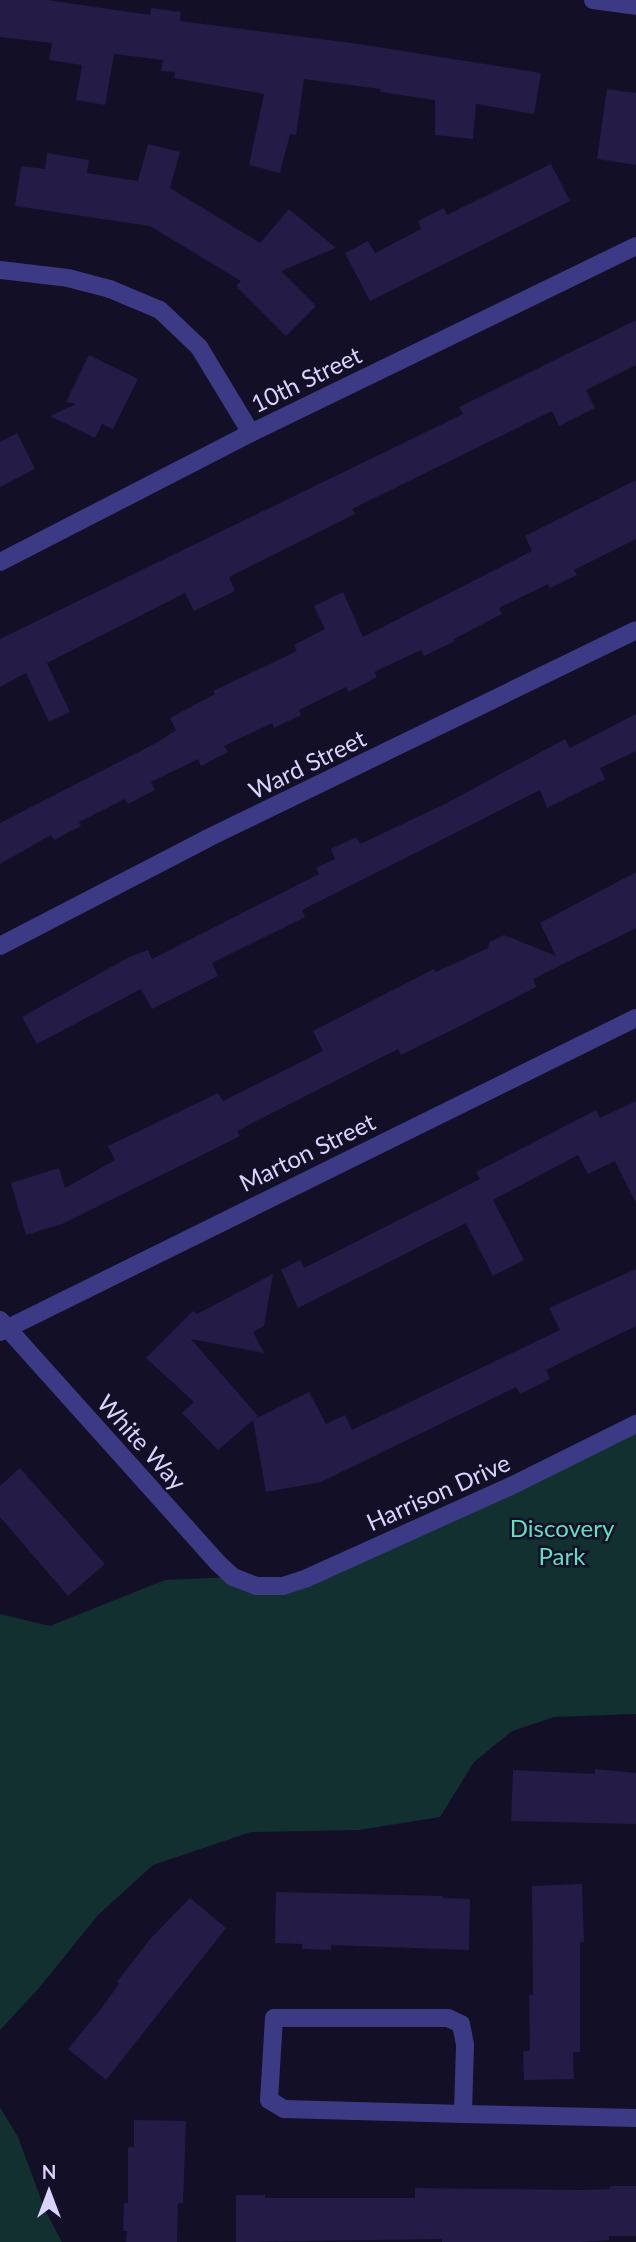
<!DOCTYPE html>
<html>
<head>
<meta charset="utf-8">
<style>
	body { margin:0 }
	#map { position:relative; width:636px; height:2242px; overflow:hidden; background:#130f26; font-family:Lato,sans-serif }
	div>[style] { position:absolute }
	.green>* { inset:0; background:#12302f }
	.building>* { inset:0; background:#241b47 }
	.minor>* { height:18px; margin:-9px; padding:0 9px; transform-origin:9px; border-radius:9px; background:#3d3a85 }
	span { translate:-50% -50%; white-space:nowrap; text-align:center; line-height:1.15; -webkit-text-stroke:5px #130f26; paint-order:stroke }
	.street-label { font-size:24px; color:#d9d4ff }
	.park-label { font-size:24px; color:#5fe0c0 }
	.north { position:absolute; left:14px; top:2158px; width:70px; height:70px; -webkit-text-stroke:5px #130f26; paint-order:stroke; rotate:0deg; font-size:19px; font-weight:700; line-height:28px; text-align:center; color:#d9d4ff }
	.north::after { content:''; display:block; margin:auto; width:24px; height:32px; background:#d9d4ff; clip-path:polygon(50% 0,100% 100%,50% 72%,0 100%) }
</style>
</head>
<body>
<div id="map">
	<div class="green">
		<i style="clip-path:polygon(636px 1425px,636px 1714px,554px 1717px,512px 1731px,474px 1762px,440px 1817px,359px 1830px,251px 1832px,153px 1865px,98px 1915px,39px 1988px,0 2030px,0 1614px,50px 1626px,165px 1580px,233px 1577px,274px 1587px)"></i>
		<i style="clip-path:polygon(0 2107px,18px 2137px,45px 2210px,62px 2242px,0 2242px)"></i>
	</div>
	<div class="building">
		<i style="clip-path:polygon(0 0,47px 0,150px 15px,151px 8px,181px 12px,180px 21px,359px 44px,541px 73px,534px 114px,476px 104px,473px 139px,435px 135px,435px 100px,380px 92px,381px 89px,304px 79px,296px 135px,290px 134px,280px 173px,249px 165px,264px 94px,174px 78px,175px 72px,161px 71px,163px 60px,114px 54px,105px 105px,76px 100px,82px 65px,49px 60px,52px 43px,0 37px)"></i>
		<i style="clip-path:polygon(607px 89px,636px 93px,636px 165px,597px 159px)"></i>
		<i style="clip-path:polygon(148px 144px,180px 152px,170px 188px,260px 243px,289px 209px,336px 248px,281px 271px,316px 306px,286px 336px,236px 286px,241px 281px,150px 226px,15px 206px,21px 166px,45px 169px,47px 153px,89px 160px,87px 173px,138px 181px)"></i>
		<i style="clip-path:polygon(551px 164px,570px 201px,370px 301px,345px 253px,368px 241px,375px 253px,421px 229px,418px 221px,444px 208px,447px 215px)"></i>
		<i style="clip-path:polygon(636px 320px,636px 365px,586px 390px,595px 408px,559px 426px,552px 411px,352px 509px,355px 514px,229px 577px,235px 591px,194px 611px,185px 593px,47px 663px,70px 712px,49px 722px,26px 673px,0 687px,0 639px,463px 414px,459px 407px)"></i>
		<i style="clip-path:polygon(89px 355px,138px 379px,113px 429px,102px 424px,95px 438px,50px 416px,76px 404px,66px 402px)"></i>
		<i style="clip-path:polygon(17px 433px,35px 469px,0 487px,0 442px)"></i>
		<i style="clip-path:polygon(636px 480px,636px 539px,574px 570px,577px 575px,550px 588px,548px 584px,499px 608px,502px 614px,454px 639px,455px 641px,424px 656px,421px 650px,374px 672px,377px 677px,349px 692px,346px 687px,299px 710px,301px 715px,274px 728px,272px 723px,224px 746px,228px 752px,201px 766px,198px 759px,151px 782px,155px 790px,128px 804px,125px 799px,79px 822px,81px 826px,54px 840px,51px 835px,0 864px,0 823px,158px 742px,176px 730px,170px 718px,215px 694px,213px 691px,297px 651px,294px 645px,325px 629px,314px 606px,343px 592px,363px 637px,532px 551px,525px 536px)"></i>
		<i style="clip-path:polygon(636px 714px,636px 751px,600px 768px,605px 779px,547px 808px,540px 790px,302px 910px,305px 917px,212px 963px,218px 976px,152px 1009px,141px 989px,37px 1044px,22px 1017px,129px 957px,148px 950px,152px 959px,319px 874px,316px 868px,335px 859px,331px 849px,356px 837px,360px 844px,445px 804px,565px 739px,570px 748px)"></i>
		<i style="clip-path:polygon(636px 872px,636px 928px,533px 979px,536px 987px,462px 1025px,401px 1055px,398px 1049px,237px 1131px,240px 1136px,194px 1159px,62px 1224px,26px 1235px,11px 1183px,59px 1168px,65px 1188px,115px 1160px,108px 1146px,218px 1093px,223px 1101px,323px 1051px,313px 1031px,434px 969px,436px 972px,488px 948px,489px 942px,504px 935px,556px 956px,540px 923px)"></i>
		<i style="clip-path:polygon(636px 1101px,636px 1203px,615px 1161px,588px 1174px,578px 1155px,493px 1200px,524px 1260px,493px 1276px,466px 1223px,298px 1308px,281px 1270px,300px 1260px,304px 1268px,480px 1179px,476px 1172px,596px 1110px,600px 1118px)"></i>
		<i style="clip-path:polygon(636px 1269px,636px 1326px,546px 1370px,550px 1379px,520px 1394px,516px 1387px,321px 1482px,266px 1492px,253px 1420px,218px 1450px,182px 1413px,194px 1402px,146px 1358px,193px 1311px,197px 1314px,273px 1274px,264px 1326px,253px 1332px,264px 1353px,191px 1339px,258px 1416px,255px 1419px,309px 1392px,326px 1424px,345px 1415px,352px 1430px,560px 1330px,549px 1308px)"></i>
		<i style="clip-path:polygon(20px 1468px,105px 1564px,68px 1596px,0 1517px,0 1486px)"></i>
		<i style="clip-path:polygon(595px 1769px,636px 1773px,636px 1824px,511px 1821px,513px 1770px,595px 1774px)"></i>
		<i style="clip-path:polygon(582px 1884px,584px 1942px,580px 1942px,580px 2052px,573px 2052px,574px 2079px,524px 2080px,523px 2051px,530px 2051px,529px 1995px,533px 1995px,532px 1886px)"></i>
		<i style="clip-path:polygon(276px 1892px,443px 1896px,443px 1898px,470px 1899px,469px 1950px,331px 1945px,331px 1950px,302px 1949px,302px 1944px,275px 1943px)"></i>
		<i style="clip-path:polygon(190px 1898px,226px 1928px,106px 2080px,68px 2049px,103px 2006px,119px 1984px,117px 1982px,151px 1938px)"></i>
		<i style="clip-path:polygon(134px 2120px,186px 2121px,183px 2203px,178px 2203px,177px 2242px,126px 2242px,127px 2231px,123px 2231px,124px 2203px,128px 2203px,128px 2147px,134px 2147px)"></i>
		<i style="clip-path:polygon(610px 2186px,636px 2186px,636px 2236px,609px 2236px,609px 2240px,582px 2242px,442px 2242px,442px 2239px,236px 2242px,236px 2195px,265px 2195px,265px 2198px,415px 2198px,415px 2188px,581px 2190px,610px 2189px)"></i>
	</div>
	<div class="minor">
		<i style="left:593px;top:0;width:43px;rotate:7.9deg"></i>
		<i style="left:0;top:270px;width:68px;rotate:6.7deg"></i>
		<i style="left:68px;top:278px;width:43px;rotate:14.7deg"></i>
		<i style="left:110px;top:289px;width:54px;rotate:22.8deg"></i>
		<i style="left:160px;top:310px;width:54px;rotate:43.5deg"></i>
		<i style="left:199px;top:347px;width:100px;rotate:58.8deg"></i>
		<i style="left:0;top:562px;width:282px;rotate:-27.2deg"></i>
		<i style="left:251px;top:433px;width:428px;rotate:-25.9deg"></i>
		<i style="left:0;top:946px;width:232px;rotate:-27.4deg"></i>
		<i style="left:206px;top:839px;width:478px;rotate:-25.9deg"></i>
		<i style="left:0;top:1320px;width:326px;rotate:48.1deg"></i>
		<i style="left:218px;top:1563px;width:21px;rotate:43deg"></i>
		<i style="left:233px;top:1577px;width:25px;rotate:21deg"></i>
		<i style="left:256px;top:1586px;width:27px"></i>
		<i style="left:283px;top:1586px;width:25px;rotate:-18deg"></i>
		<i style="left:307px;top:1578px;width:222px;rotate:-24.3deg"></i>
		<i style="left:509px;top:1487px;width:142px;rotate:-26.4deg"></i>
		<i style="left:0;top:1332px;width:709px;rotate:-26.28deg"></i>
		<i style="left:274px;top:2018px;width:174px"></i>
		<i style="left:448px;top:2018px;width:14px;rotate:25deg"></i>
		<i style="left:461px;top:2024px;width:21px;rotate:79deg"></i>
		<i style="left:465px;top:2045px;width:69px;rotate:91.7deg"></i>
		<i style="left:463px;top:2114px;width:179px;rotate:-178.4deg"></i>
		<i style="left:284px;top:2109px;width:17px;rotate:-149deg"></i>
		<i style="left:269px;top:2100px;width:82px;rotate:-86.5deg"></i>
		<i style="left:463px;top:2114px;width:173px;rotate:1.3deg"></i>
	</div>
	<div class="street-label">
		<span style="left:306px;top:379px;rotate:-26deg">10th Street</span>
		<span style="left:307px;top:764px;rotate:-26deg">Ward Street</span>
		<span style="left:307px;top:1152px;rotate:-26deg">Marton Street</span>
		<span style="left:142px;top:1442px;rotate:48deg">White Way</span>
		<span style="left:438px;top:1492px;rotate:-24deg">Harrison Drive</span>
	</div>
	<div class="park-label">
		<span style="left:562px;top:1542px">Discovery<br>Park</span>
	</div>
	<div class="north">N</div>
</div>
</body>
</html>
